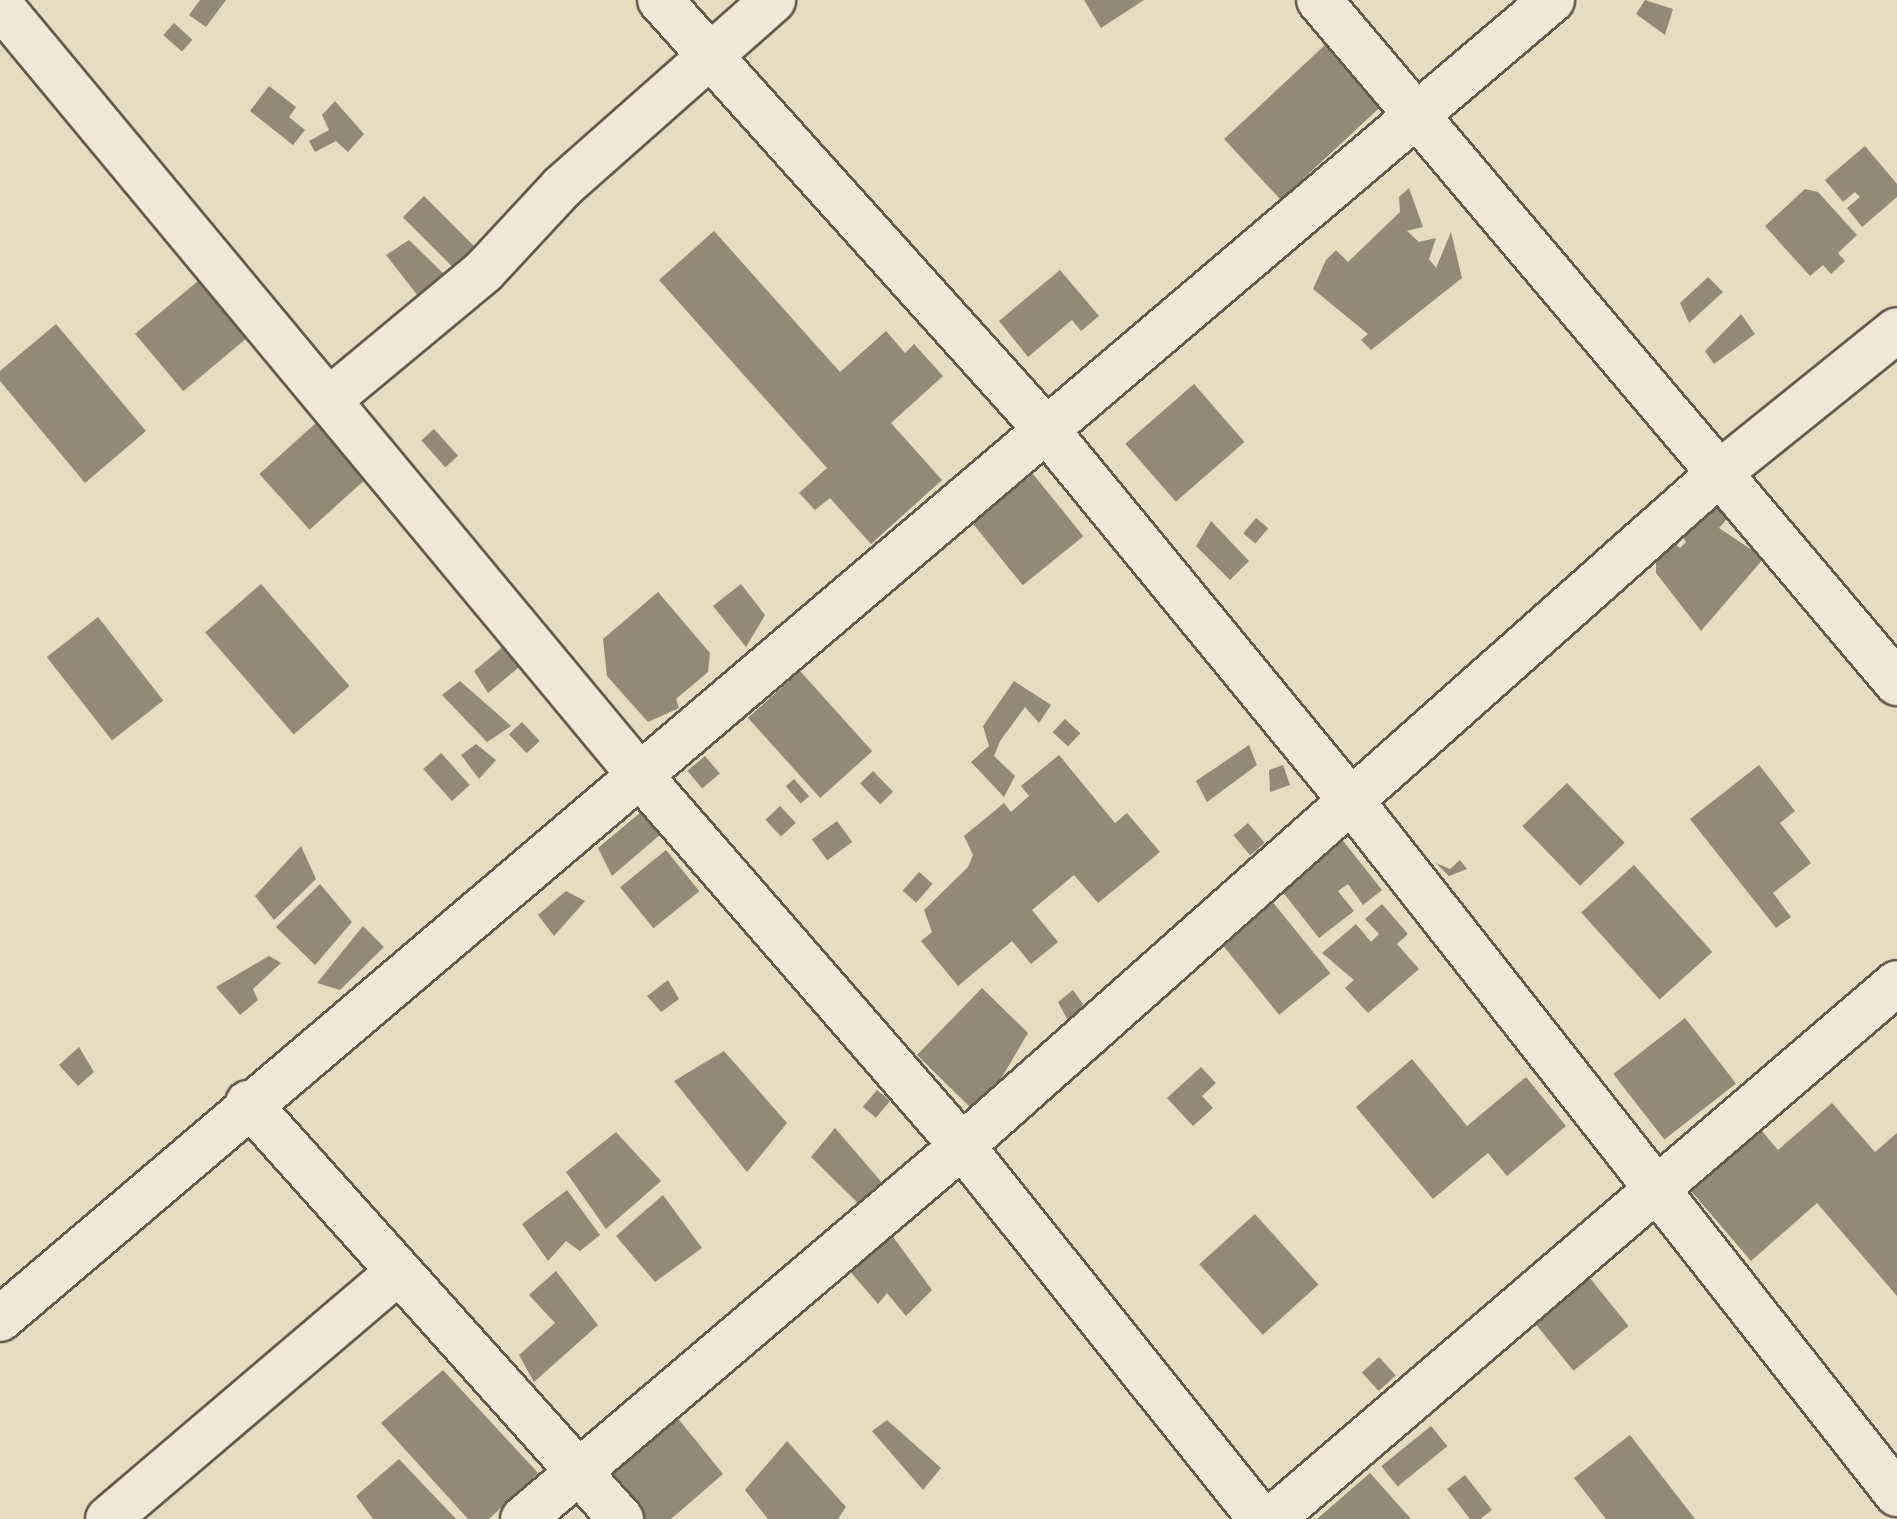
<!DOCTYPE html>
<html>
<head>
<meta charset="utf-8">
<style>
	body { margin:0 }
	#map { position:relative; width:1897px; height:1519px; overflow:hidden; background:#e7dcc0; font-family:"Old Standard TT",serif }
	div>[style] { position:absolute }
	.building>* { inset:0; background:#948877; transform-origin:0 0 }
	.roads { filter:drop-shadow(2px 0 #655a4d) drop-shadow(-2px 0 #655a4d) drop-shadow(0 2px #655a4d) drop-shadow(0 -2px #655a4d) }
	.minor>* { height:44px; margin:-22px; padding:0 22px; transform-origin:22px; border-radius:22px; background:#efe8d6 }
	span { translate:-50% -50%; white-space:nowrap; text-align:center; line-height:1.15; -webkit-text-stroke:6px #efe8d6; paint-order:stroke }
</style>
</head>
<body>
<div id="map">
	<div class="building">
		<i style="clip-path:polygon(200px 0,226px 0,206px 27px,189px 15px)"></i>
		<i style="clip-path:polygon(1084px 0,1144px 0,1101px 28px)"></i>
		<i style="clip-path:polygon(1645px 0,1673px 9px,1665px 35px,1636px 14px)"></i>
		<i style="left:174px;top:23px;width:25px;height:16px;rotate:42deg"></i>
		<i style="left:1325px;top:45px;width:83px;height:138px;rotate:47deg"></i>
		<i style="clip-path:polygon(269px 86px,296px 107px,289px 117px,305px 130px,293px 145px,250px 111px)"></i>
		<i style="clip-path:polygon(335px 101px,364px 134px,348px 152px,336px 141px,315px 152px,309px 141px,329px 130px,322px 115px)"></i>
		<i style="clip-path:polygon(1865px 146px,1897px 184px,1897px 197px,1862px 227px,1847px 208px,1860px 197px,1855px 192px,1843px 202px,1825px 180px)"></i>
		<i style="clip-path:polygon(1409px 188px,1423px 227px,1407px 231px,1419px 242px,1436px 238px,1429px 259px,1436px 268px,1451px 232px,1462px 278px,1371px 350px,1361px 340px,1368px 334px,1313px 289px,1326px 260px,1336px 250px,1348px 262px,1400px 212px,1399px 197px)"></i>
		<i style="clip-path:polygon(1805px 189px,1818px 192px,1857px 235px,1838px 253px,1845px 261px,1831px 274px,1823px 265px,1810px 276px,1765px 226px)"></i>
		<i style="left:424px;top:196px;width:83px;height:30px;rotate:45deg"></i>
		<i style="clip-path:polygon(714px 231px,840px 372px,886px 331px,905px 353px,914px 344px,943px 376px,891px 423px,942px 480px,871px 544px,830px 498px,815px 510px,799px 493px,827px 468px,659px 280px)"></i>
		<i style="clip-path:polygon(409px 240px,453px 283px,425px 305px,386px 255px)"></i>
		<i style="clip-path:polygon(1060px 270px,1099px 316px,1081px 331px,1072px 320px,1028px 357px,999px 321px)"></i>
		<i style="left:204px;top:276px;width:75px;height:90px;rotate:50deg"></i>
		<i style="clip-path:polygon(1708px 277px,1723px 292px,1689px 323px,1680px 303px)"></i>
		<i style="clip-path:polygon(1741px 314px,1755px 334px,1714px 364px,1705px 351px)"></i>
		<i style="clip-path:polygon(56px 324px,146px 431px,85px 483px,0 381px,0 371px)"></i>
		<i style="left:1194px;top:384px;width:77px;height:91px;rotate:49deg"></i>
		<i style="left:327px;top:413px;width:75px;height:91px;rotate:48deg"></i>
		<i style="left:434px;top:429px;width:36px;height:17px;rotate:48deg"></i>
		<i style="left:1033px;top:474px;width:80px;height:78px;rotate:51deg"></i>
		<i style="clip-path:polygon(1715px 504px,1729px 517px,1719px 528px,1764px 558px,1701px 631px,1656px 573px,1656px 556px,1671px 540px,1680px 548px,1686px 542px,1676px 527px)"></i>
		<i style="left:1256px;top:518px;width:16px;height:20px;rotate:40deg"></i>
		<i style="clip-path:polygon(1211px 521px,1249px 561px,1230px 580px,1196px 546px)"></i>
		<i style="left:261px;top:584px;width:135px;height:74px;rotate:49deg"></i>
		<i style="clip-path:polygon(741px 584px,765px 615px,746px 647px,713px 606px)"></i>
		<i style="clip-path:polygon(658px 592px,710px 653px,708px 672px,676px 699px,679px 708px,648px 722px,607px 676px,603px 639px)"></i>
		<i style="left:98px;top:617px;width:106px;height:65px;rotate:52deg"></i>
		<i style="clip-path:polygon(504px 646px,524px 663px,488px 693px,474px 671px)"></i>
		<i style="left:800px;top:671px;width:108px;height:70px;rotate:48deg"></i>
		<i style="clip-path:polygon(460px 681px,511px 726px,487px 742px,442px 695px)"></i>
		<i style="clip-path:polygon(1014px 681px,1051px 705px,1039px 723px,1025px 707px,1000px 741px,994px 756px,1015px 776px,1004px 797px,971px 762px,989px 746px,983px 726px)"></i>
		<i style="left:1065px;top:719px;width:21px;height:18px;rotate:43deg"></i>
		<i style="left:522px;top:722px;width:26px;height:18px;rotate:47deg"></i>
		<i style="clip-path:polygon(476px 744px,496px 760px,479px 779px,461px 755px)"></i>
		<i style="clip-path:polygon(1249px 745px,1257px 765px,1207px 802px,1196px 781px)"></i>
		<i style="left:441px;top:753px;width:43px;height:24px;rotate:48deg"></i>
		<i style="clip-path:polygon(1059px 755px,1115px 823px,1127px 813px,1160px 852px,1098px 903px,1074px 875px,1032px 910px,1058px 942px,1031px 964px,1012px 941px,958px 986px,921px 941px,932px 932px,924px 910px,968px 867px,973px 855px,964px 836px,1004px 803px,1011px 812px,1029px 796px,1021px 786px)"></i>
		<i style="left:705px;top:756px;width:23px;height:23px;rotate:50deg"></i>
		<i style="clip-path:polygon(1283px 765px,1290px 785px,1270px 792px,1269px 770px)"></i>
		<i style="clip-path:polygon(1759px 765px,1795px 811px,1780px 823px,1811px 863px,1773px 893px,1791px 917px,1776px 928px,1690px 819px)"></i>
		<i style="left:873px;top:771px;width:29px;height:18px;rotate:46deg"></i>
		<i style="left:794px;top:779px;width:23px;height:11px;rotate:49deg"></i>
		<i style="left:1567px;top:783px;width:83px;height:62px;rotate:46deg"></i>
		<i style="left:780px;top:806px;width:23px;height:20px;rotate:47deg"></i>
		<i style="clip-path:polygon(641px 812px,662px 833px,612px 876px,598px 848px)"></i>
		<i style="left:837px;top:821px;width:26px;height:31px;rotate:54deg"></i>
		<i style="left:1248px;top:823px;width:26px;height:19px;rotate:50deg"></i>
		<i style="clip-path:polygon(1340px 837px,1382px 890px,1363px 905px,1348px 884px,1338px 891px,1354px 911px,1319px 938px,1282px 891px)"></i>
		<i style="clip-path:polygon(301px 846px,316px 879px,274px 920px,255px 896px)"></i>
		<i style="left:666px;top:850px;width:53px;height:59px;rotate:51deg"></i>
		<i style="clip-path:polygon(1460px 860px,1467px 869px,1449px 876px,1436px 863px,1450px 869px)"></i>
		<i style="left:1634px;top:865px;width:117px;height:71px;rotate:48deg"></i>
		<i style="left:919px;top:872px;width:18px;height:25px;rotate:41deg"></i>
		<i style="clip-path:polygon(320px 884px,352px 922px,315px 965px,276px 927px)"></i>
		<i style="left:1263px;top:890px;width:107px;height:66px;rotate:51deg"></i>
		<i style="clip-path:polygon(566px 891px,585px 901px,554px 936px,538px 915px)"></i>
		<i style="clip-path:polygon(1382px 904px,1408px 934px,1397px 944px,1419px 969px,1368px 1013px,1345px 988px,1354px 980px,1322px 953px,1356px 924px,1371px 942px,1379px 934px,1365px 919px)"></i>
		<i style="clip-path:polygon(363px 926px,384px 947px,340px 990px,317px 983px)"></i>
		<i style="clip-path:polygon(269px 956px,281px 963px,253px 989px,258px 1000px,240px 1015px,216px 987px)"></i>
		<i style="clip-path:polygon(668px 980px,679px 999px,661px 1012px,647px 996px)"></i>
		<i style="clip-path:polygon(982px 988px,1028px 1033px,979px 1116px,917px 1055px)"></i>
		<i style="clip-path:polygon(1073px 990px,1083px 1004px,1072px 1028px,1058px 1002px)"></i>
		<i style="left:1685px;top:1018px;width:83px;height:91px;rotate:52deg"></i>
		<i style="clip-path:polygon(79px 1047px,94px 1072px,78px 1086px,59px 1065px)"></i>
		<i style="clip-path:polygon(724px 1051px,787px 1123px,747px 1172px,674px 1081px)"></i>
		<i style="clip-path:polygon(1412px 1059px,1467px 1126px,1526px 1077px,1566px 1126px,1507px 1176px,1488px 1153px,1433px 1199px,1356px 1107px)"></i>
		<i style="clip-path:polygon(1201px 1067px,1216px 1083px,1202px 1096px,1213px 1108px,1193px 1126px,1167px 1098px)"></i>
		<i style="left:877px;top:1090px;width:17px;height:22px;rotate:40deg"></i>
		<i style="clip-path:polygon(1832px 1103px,1875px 1152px,1897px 1133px,1897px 1296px,1817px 1203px,1751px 1261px,1691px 1191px,1761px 1130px,1778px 1150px)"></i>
		<i style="clip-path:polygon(835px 1128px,884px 1185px,865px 1210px,811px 1157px)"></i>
		<i style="clip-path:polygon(616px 1132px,661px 1181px,606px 1229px,566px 1172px)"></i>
		<i style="clip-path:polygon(567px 1190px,600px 1235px,580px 1251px,566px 1241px,548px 1261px,522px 1224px)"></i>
		<i style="clip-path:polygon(663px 1195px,702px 1248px,655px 1282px,616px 1236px)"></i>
		<i style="left:1255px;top:1214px;width:95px;height:75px;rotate:48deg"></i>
		<i style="clip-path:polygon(891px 1234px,932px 1290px,906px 1316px,887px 1293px,878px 1304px,848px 1269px)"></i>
		<i style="clip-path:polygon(556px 1271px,598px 1325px,534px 1382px,519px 1355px,555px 1323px,529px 1295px)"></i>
		<i style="left:1589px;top:1277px;width:63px;height:71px;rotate:51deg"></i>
		<i style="left:1379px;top:1357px;width:25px;height:23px;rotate:48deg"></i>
		<i style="clip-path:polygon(443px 1370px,538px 1473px,489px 1519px,468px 1519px,381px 1423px)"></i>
		<i style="clip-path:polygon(671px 1410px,723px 1474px,671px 1519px,643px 1519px,603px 1468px)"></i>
		<i style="clip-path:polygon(887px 1420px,941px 1468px,923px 1490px,872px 1431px)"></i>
		<i style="left:1431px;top:1426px;width:26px;height:64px;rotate:51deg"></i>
		<i style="clip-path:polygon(1630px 1435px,1695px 1519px,1606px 1519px,1574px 1478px)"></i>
		<i style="clip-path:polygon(787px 1441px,846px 1507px,838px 1519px,768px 1519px,745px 1490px)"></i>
		<i style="clip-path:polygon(399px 1459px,456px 1519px,373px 1519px,356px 1496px)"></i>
		<i style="clip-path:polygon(1370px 1473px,1411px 1519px,1317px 1519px)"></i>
		<i style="clip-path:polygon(1465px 1475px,1492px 1510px,1480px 1519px,1470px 1519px,1447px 1489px)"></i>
	</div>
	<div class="roads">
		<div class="minor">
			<i style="left:660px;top:0;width:574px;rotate:48.04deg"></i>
			<i style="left:1044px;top:427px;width:485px;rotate:50.6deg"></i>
			<i style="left:1352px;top:802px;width:881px;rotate:51.78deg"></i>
			<i style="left:1319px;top:0;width:895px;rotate:49.76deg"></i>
			<i style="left:0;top:5px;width:997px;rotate:50.29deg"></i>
			<i style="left:637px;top:772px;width:495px;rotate:49deg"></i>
			<i style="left:962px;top:1146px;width:478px;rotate:51.3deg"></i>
			<i style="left:330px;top:399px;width:200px;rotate:-39.7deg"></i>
			<i style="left:484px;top:271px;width:115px;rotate:-47.1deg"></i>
			<i style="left:562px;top:187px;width:282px;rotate:-41.5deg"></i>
			<i style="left:248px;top:1103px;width:559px;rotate:48.12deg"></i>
			<i style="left:0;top:1319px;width:2037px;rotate:-40.36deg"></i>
			<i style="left:108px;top:1519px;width:381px;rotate:-40.4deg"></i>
			<i style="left:523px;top:1519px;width:576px;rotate:-40.35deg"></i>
			<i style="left:962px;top:1146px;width:1018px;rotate:-41.61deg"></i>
			<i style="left:1723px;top:470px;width:223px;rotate:-38.8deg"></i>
			<i style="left:1272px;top:1519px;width:823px;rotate:-40.62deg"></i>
		</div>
	</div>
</div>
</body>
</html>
